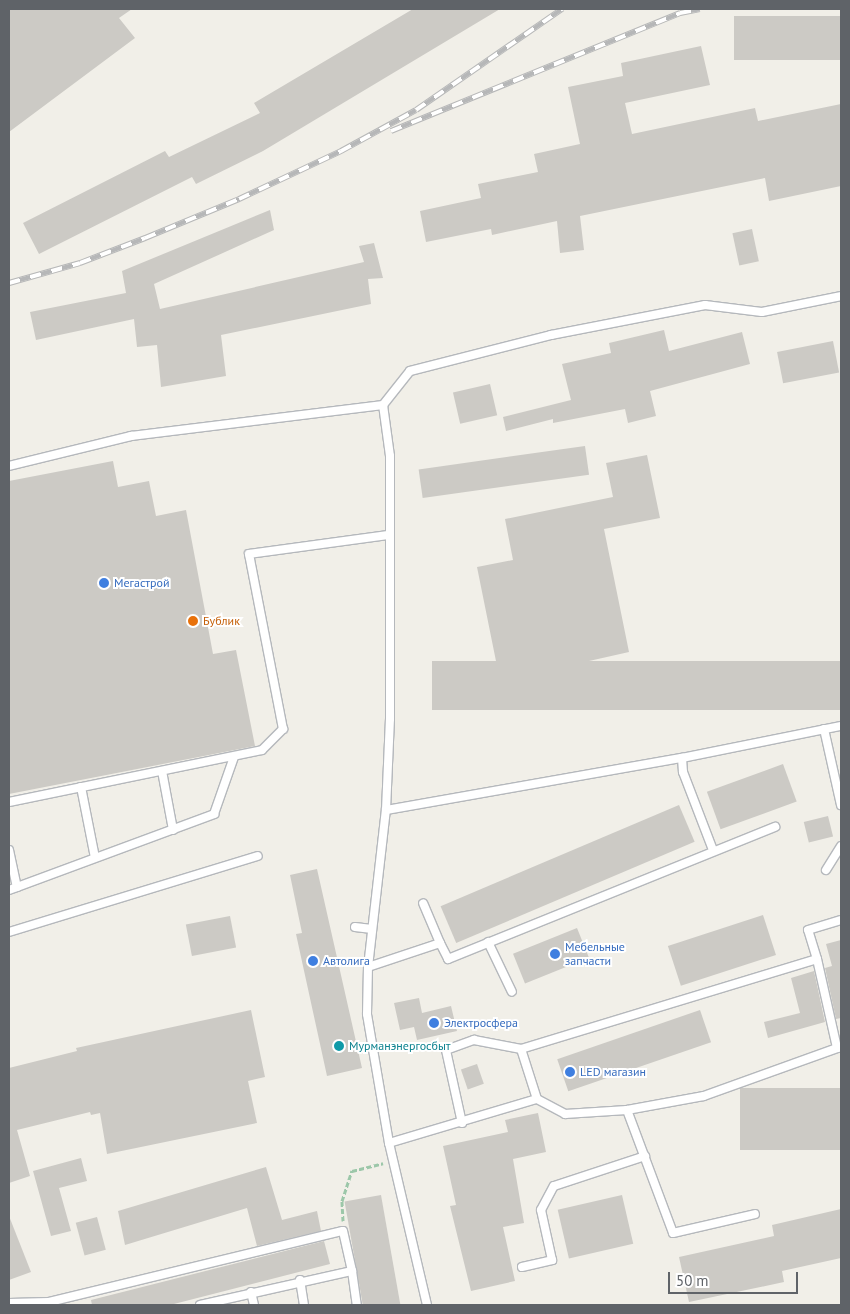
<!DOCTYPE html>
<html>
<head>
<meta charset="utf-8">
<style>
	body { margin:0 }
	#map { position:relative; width:850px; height:1314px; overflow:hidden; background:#f1efe8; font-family:"PT Sans",sans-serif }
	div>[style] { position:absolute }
	.building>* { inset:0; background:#cccac5; transform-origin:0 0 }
	.path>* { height:3px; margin-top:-1.5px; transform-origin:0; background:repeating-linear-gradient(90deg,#9cc7a9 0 5px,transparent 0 7.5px) }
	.roads { filter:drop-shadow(1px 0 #b5b8bc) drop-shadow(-1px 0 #b5b8bc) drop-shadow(0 1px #b5b8bc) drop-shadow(0 -1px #b5b8bc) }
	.lane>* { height:8px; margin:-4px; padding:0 4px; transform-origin:4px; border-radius:4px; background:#fff }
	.rail>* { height:5.5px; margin-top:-2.75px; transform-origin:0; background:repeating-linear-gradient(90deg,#fff 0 11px,#b6b7b8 0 22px); box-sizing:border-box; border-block:1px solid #b6b7b8 }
	.dots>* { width:14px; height:14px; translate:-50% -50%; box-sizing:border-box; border:2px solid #fff; border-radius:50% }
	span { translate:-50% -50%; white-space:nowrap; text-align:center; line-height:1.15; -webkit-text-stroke:4px #fff; paint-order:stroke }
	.shop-label { font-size:12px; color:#366cbe }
	.left { translate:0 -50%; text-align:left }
	.food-label { font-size:12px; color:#c56008 }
	.culture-label { font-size:12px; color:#0d838f }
	.frame { position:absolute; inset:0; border:10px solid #5f6368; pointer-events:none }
	.scale { position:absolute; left:668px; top:1272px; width:130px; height:22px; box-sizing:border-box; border:2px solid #5f6368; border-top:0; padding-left:6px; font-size:15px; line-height:18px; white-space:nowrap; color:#5f6368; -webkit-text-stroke:4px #fff; paint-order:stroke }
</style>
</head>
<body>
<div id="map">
	<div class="building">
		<i style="clip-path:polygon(9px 9px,132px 9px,119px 18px,135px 38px,9px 132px)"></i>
		<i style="clip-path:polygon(413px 9px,500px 9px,263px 151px,196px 184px,192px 177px,39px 254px,23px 223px,165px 151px,169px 157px,260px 113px,254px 103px)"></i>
		<i style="left:841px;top:16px;width:44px;height:107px;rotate:90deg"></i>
		<i style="clip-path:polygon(701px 46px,710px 85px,625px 103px,632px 134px,755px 108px,758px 121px,841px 104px,841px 186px,769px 201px,765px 178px,580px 216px,584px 250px,560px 253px,557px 221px,492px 235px,491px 229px,426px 242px,420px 211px,481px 198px,478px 184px,538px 172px,534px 154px,580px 144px,568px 87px,623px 76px,621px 63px)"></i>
		<i style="clip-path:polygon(270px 210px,274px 230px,154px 284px,160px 309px,364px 262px,359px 246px,374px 243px,383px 278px,368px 279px,371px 304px,221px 335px,226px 376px,161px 387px,157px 345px,137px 347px,134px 319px,36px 340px,30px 312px,126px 293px,122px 271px)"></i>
		<i style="left:752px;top:229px;width:33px;height:20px;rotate:78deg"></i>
		<i style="clip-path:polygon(664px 330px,669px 351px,742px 332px,750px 364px,650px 391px,656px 416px,628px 423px,625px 409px,553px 423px,553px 419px,506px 431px,503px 417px,571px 400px,562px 364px,611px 353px,609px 343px)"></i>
		<i style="left:833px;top:341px;width:32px;height:57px;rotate:79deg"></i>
		<i style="left:490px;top:384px;width:32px;height:38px;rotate:77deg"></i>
		<i style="left:585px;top:446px;width:29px;height:168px;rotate:82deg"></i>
		<i style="clip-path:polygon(647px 455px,660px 518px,604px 529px,629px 652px,500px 681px,477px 567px,513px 560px,505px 519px,613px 497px,606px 463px)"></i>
		<i style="clip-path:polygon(113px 461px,118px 487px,149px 481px,156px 516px,186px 510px,213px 654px,236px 650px,255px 746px,9px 794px,9px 481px)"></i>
		<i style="left:841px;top:661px;width:49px;height:409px;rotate:90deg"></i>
		<i style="left:783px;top:764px;width:40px;height:81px;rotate:70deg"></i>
		<i style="left:679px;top:805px;width:40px;height:259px;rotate:67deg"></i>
		<i style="left:828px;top:816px;width:21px;height:25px;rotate:76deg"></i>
		<i style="clip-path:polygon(317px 869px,362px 1068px,327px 1076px,296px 934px,302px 933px,290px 875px)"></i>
		<i style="left:763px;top:915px;width:42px;height:100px;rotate:72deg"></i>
		<i style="left:230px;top:916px;width:32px;height:45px;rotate:79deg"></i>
		<i style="left:577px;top:928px;width:32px;height:69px;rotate:68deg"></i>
		<i style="clip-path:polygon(841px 940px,841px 1018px,836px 1019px,825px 968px,832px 966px,826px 944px)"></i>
		<i style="clip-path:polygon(814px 971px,825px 1022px,768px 1038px,764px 1022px,800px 1013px,791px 978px)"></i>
		<i style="clip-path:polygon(419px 998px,422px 1013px,451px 1006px,457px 1031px,417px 1040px,414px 1027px,400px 1030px,394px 1003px)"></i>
		<i style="clip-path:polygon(251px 1010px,265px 1077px,248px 1081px,257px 1123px,107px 1154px,100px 1113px,91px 1115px,90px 1112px,17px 1130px,30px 1176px,9px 1183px,9px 1068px,77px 1051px,76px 1048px)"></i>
		<i style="left:700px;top:1010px;width:34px;height:151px;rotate:71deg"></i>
		<i style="left:477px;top:1064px;width:21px;height:17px;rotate:71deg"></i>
		<i style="left:841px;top:1088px;width:62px;height:101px;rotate:90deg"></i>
		<i style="clip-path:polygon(538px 1113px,546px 1152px,513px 1159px,524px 1223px,503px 1227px,515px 1281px,471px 1291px,450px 1206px,456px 1205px,443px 1146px,508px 1132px,505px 1120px)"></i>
		<i style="clip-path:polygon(81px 1158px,87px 1181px,59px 1188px,71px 1231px,51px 1236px,33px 1171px)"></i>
		<i style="clip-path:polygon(266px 1167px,282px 1220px,317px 1211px,321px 1231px,257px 1246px,247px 1208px,125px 1245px,118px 1211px)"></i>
		<i style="left:381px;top:1195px;width:112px;height:37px;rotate:80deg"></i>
		<i style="left:622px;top:1195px;width:50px;height:66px;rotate:77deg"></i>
		<i style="clip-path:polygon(841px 1209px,841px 1258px,782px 1271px,784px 1282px,689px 1302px,679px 1257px,774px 1236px,772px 1225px)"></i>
		<i style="clip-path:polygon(9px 1216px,31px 1272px,9px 1280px)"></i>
		<i style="left:97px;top:1217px;width:34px;height:22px;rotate:75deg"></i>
		<i style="clip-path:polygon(324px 1241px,330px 1264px,170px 1305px,92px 1305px,91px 1300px)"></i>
	</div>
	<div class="path">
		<i style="left:343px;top:1221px;width:20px;rotate:-93deg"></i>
		<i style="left:342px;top:1201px;width:32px;rotate:-72deg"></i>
		<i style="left:352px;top:1171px;width:32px;rotate:-14deg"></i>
	</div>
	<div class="roads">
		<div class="lane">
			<i style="left:9px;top:466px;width:126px;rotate:-13.8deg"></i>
			<i style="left:131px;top:436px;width:254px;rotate:-7deg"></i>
			<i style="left:824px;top:729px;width:78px;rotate:77.4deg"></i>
			<i style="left:682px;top:758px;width:14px;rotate:86deg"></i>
			<i style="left:683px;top:772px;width:84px;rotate:69deg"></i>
			<i style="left:162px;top:771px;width:60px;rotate:79.4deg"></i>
			<i style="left:81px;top:787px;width:72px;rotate:78.8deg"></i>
			<i style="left:9px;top:802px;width:258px;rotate:-11.6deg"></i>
			<i style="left:262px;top:750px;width:30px;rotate:-45deg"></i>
			<i style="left:283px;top:729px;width:178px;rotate:-101deg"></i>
			<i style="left:249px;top:554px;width:140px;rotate:-7.8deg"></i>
			<i style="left:386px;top:810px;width:301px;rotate:-10deg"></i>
			<i style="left:682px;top:758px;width:162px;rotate:-11.4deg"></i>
			<i style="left:9px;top:850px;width:38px;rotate:78deg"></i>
			<i style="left:826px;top:870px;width:28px;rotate:-58deg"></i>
			<i style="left:9px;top:890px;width:219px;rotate:-20.3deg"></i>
			<i style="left:214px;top:814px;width:60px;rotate:-70.7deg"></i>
			<i style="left:355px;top:927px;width:17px;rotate:7deg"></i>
			<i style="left:9px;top:932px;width:260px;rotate:-17deg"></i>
			<i style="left:488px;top:942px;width:55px;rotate:64.4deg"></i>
			<i style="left:440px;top:943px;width:18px;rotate:63deg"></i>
			<i style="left:448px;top:959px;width:353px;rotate:-22deg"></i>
			<i style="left:817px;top:959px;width:30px;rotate:-107deg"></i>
			<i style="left:808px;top:930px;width:34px;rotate:-17deg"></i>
			<i style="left:368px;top:967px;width:76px;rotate:-18.4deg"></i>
			<i style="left:440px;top:943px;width:43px;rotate:-113deg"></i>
			<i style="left:537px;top:1099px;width:32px;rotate:28deg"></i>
			<i style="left:565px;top:1114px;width:62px;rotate:-3.7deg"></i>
			<i style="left:627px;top:1110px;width:78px;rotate:-10.3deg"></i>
			<i style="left:704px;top:1096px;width:141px;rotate:-19.8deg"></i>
			<i style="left:627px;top:1110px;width:131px;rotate:69.5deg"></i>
			<i style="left:673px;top:1233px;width:84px;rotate:-13deg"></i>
			<i style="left:462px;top:1123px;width:75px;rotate:-102.4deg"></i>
			<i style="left:446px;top:1050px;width:30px;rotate:-20deg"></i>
			<i style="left:474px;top:1040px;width:48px;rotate:10.8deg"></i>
			<i style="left:389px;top:1143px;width:154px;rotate:-16.6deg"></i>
			<i style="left:537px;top:1099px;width:52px;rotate:-107.7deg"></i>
			<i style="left:521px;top:1049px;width:309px;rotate:-16.9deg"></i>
			<i style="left:817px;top:959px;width:91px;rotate:77.3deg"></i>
			<i style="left:837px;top:1048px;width:4px;rotate:-14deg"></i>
			<i style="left:522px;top:1267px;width:31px;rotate:-13deg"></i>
			<i style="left:552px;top:1260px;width:51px;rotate:-102.4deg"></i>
			<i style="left:541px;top:1210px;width:27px;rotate:-62deg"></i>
			<i style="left:554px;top:1186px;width:96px;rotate:-18.2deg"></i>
			<i style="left:300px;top:1280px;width:25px;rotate:81deg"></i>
			<i style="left:251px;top:1292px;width:13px;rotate:77deg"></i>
			<i style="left:9px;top:1303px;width:40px;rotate:-1.4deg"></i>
			<i style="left:49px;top:1302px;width:302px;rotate:-13.6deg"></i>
			<i style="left:343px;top:1231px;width:41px;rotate:77.3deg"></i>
			<i style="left:200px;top:1305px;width:156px;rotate:-12.6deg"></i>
			<i style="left:352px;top:1271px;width:34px;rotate:82deg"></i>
			<i style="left:427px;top:1305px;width:166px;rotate:-103.2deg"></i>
			<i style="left:389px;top:1143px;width:131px;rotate:-99.7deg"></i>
			<i style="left:367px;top:1014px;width:47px;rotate:-88.8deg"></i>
			<i style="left:368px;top:967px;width:158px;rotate:-83.5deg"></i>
			<i style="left:386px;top:810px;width:91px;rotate:-87.5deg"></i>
			<i style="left:390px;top:719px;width:263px;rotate:-90deg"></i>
			<i style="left:390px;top:456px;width:51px;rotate:-97.8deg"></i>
			<i style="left:383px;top:405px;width:43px;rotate:-51.5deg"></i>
			<i style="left:410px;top:371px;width:146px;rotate:-14.3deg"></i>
			<i style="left:551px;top:335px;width:157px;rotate:-11deg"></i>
			<i style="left:705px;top:305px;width:57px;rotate:7deg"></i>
			<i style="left:762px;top:312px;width:81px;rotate:-11.4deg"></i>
		</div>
	</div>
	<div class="rail">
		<i style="left:391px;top:131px;width:312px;rotate:-22.2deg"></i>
		<i style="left:680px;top:13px;width:20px;rotate:-11deg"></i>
		<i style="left:9px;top:283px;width:74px;rotate:-15.7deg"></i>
		<i style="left:80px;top:263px;width:70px;rotate:-21deg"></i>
		<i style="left:145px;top:238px;width:102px;rotate:-22.5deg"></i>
		<i style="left:239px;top:199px;width:113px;rotate:-25.2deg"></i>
		<i style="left:341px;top:151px;width:85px;rotate:-28.7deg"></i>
		<i style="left:416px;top:110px;width:178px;rotate:-34.7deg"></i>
	</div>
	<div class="dots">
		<i style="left:104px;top:583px;background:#3f7fe0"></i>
		<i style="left:193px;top:621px;background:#e8710a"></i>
		<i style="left:555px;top:954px;background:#3f7fe0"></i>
		<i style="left:313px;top:961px;background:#3f7fe0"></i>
		<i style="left:434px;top:1023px;background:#3f7fe0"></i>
		<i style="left:339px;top:1046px;background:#0f9aa8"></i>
		<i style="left:570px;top:1072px;background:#3f7fe0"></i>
	</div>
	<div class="shop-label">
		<span class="left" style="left:114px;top:583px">Мегастрой</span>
		<span class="left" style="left:565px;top:954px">Мебельные<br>запчасти</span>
		<span class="left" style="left:323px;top:961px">Автолига</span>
		<span class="left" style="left:444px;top:1023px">Электросфера</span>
		<span class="left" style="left:580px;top:1072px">LED магазин</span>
	</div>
	<div class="food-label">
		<span class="left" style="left:203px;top:621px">Бублик</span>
	</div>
	<div class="culture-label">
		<span class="left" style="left:349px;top:1046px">Мурманэнергосбыт</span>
	</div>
	<div class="frame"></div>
	<div class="scale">50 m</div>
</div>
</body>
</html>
